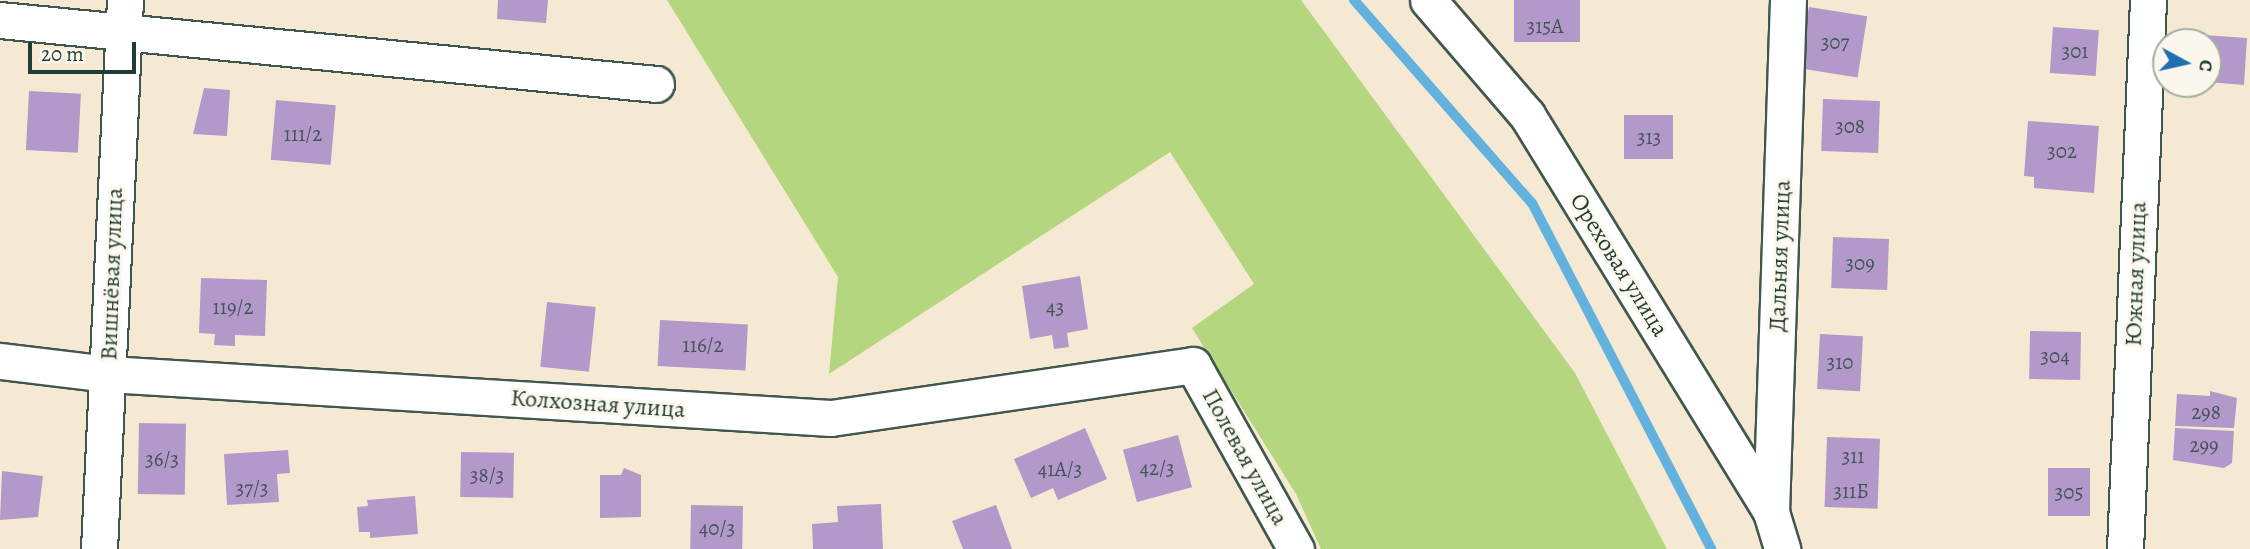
<!DOCTYPE html>
<html>
<head>
<meta charset="utf-8">
<style>
	body { margin:0 }
	#map { position:relative; width:2250px; height:549px; overflow:hidden; background:#f6e9d3; font-family:Alegreya,serif }
	div>[style] { position:absolute }
	.green>* { inset:0; background:#b4d67e }
	.stream>* { height:10px; margin:-5px; padding:0 5px; transform-origin:5px; border-radius:5px; background:#63b2de }
	.building>* { inset:0; background:#b399ca; transform-origin:0 0 }
	.roads { filter:drop-shadow(2px 0 #3f574c) drop-shadow(-2px 0 #3f574c) drop-shadow(0 2px #3f574c) drop-shadow(0 -2px #3f574c) }
	.minor>* { height:35px; margin:-17.5px; padding:0 17.5px; transform-origin:17.5px; border-radius:17.5px; background:#fff }
	span { translate:-50% -50%; white-space:nowrap; text-align:center; line-height:1.15; -webkit-text-stroke:6px #fbf7ec; paint-order:stroke }
	.number-label { font-size:21px; color:#44545a }
	.number-label span { -webkit-text-stroke-width:0 }
	.street-label { font-size:24px; color:#1f3d34 }
	.north { position:absolute; left:2152px; top:28px; width:70px; height:70px; box-sizing:border-box; background:#fbf7ec; border:2px solid #a3ada2; border-radius:50%; rotate:98deg; font-size:19px; font-weight:700; line-height:28px; text-align:center; color:#1f3d34 }
	.north::after { content:''; display:block; margin:auto; width:24px; height:32px; background:#1f6fb2; clip-path:polygon(50% 0,100% 100%,50% 72%,0 100%) }
	.scale { position:absolute; left:28px; top:42px; width:108px; height:32px; box-sizing:border-box; border:4px solid #1f3d34; border-top:0; padding-left:9px; font-size:21px; line-height:24px; white-space:nowrap; color:#1f3d34; -webkit-text-stroke:5px #fbf7ec; paint-order:stroke }
</style>
</head>
<body>
<div id="map">
	<div class="green">
		<i style="clip-path:polygon(667px 0,1301px 0,1575px 373px,1667px 549px,1321px 549px,1296px 494px,1192px 328px,1254px 284px,1170px 152px,829px 374px,838px 277px)"></i>
	</div>
	<div class="stream">
		<i style="left:1354px;top:0;width:270px;rotate:48.8deg"></i>
		<i style="left:1532px;top:203px;width:390px;rotate:62.6deg"></i>
	</div>
	<div class="building">
		<i style="clip-path:polygon(498px 0,548px 0,546px 23px,497px 19px)"></i>
		<i style="left:1514px;top:0;width:66px;height:42px"></i>
		<i style="left:1809px;top:7px;width:59px;height:62px;rotate:9deg"></i>
		<i style="left:2053px;top:27px;width:46px;height:46px;rotate:4deg"></i>
		<i style="clip-path:polygon(2190px 34px,2247px 38px,2244px 85px,2208px 82px,2208px 42px,2190px 42px)"></i>
		<i style="clip-path:polygon(204px 88px,230px 90px,227px 136px,193px 134px)"></i>
		<i style="left:29px;top:91px;width:52px;height:59px;rotate:3deg"></i>
		<i style="left:1823px;top:99px;width:57px;height:52px;rotate:2deg"></i>
		<i style="left:276px;top:100px;width:60px;height:60px;rotate:5deg"></i>
		<i style="left:1624px;top:115px;width:49px;height:44px"></i>
		<i style="clip-path:polygon(2028px 121px,2099px 126px,2094px 193px,2034px 188px,2034px 177px,2024px 176px)"></i>
		<i style="left:1833px;top:237px;width:56px;height:51px;rotate:2deg"></i>
		<i style="clip-path:polygon(1080px 276px,1088px 329px,1067px 333px,1069px 347px,1054px 349px,1052px 335px,1030px 339px,1022px 286px)"></i>
		<i style="clip-path:polygon(201px 278px,267px 280px,265px 336px,235px 335px,235px 346px,214px 345px,215px 334px,199px 333px)"></i>
		<i style="left:547px;top:302px;width:49px;height:65px;rotate:6deg"></i>
		<i style="left:660px;top:320px;width:88px;height:46px;rotate:3deg"></i>
		<i style="left:2030px;top:331px;width:51px;height:48px;rotate:1deg"></i>
		<i style="left:1820px;top:334px;width:43px;height:55px;rotate:3deg"></i>
		<i style="clip-path:polygon(2210px 391px,2237px 398px,2234px 428px,2175px 426px,2177px 394px,2210px 396px)"></i>
		<i style="left:139px;top:423px;width:47px;height:71px;rotate:1deg"></i>
		<i style="clip-path:polygon(1085px 428px,1107px 479px,1058px 500px,1053px 488px,1031px 498px,1014px 459px)"></i>
		<i style="clip-path:polygon(2175px 428px,2234px 431px,2232px 463px,2224px 468px,2173px 460px)"></i>
		<i style="left:1178px;top:435px;width:54px;height:57px;rotate:75deg"></i>
		<i style="left:1827px;top:437px;width:53px;height:70px;rotate:2deg"></i>
		<i style="clip-path:polygon(288px 450px,290px 473px,277px 474px,279px 502px,227px 505px,224px 454px)"></i>
		<i style="left:461px;top:452px;width:53px;height:45px;rotate:1deg"></i>
		<i style="clip-path:polygon(624px 468px,641px 475px,641px 517px,600px 518px,600px 475px,621px 475px)"></i>
		<i style="left:2048px;top:468px;width:42px;height:48px"></i>
		<i style="clip-path:polygon(2px 471px,43px 476px,38px 517px,0 520px)"></i>
		<i style="clip-path:polygon(415px 496px,418px 534px,370px 538px,370px 532px,359px 532px,357px 507px,368px 506px,367px 500px)"></i>
		<i style="clip-path:polygon(881px 504px,883px 549px,813px 549px,812px 524px,838px 522px,837px 506px)"></i>
		<i style="left:691px;top:505px;width:52px;height:44px;rotate:1deg"></i>
		<i style="clip-path:polygon(996px 505px,1012px 549px,963px 549px,952px 521px)"></i>
	</div>
	<div class="roads">
		<div class="minor">
			<i style="left:1428px;top:0;width:152px;rotate:49.3deg"></i>
			<i style="left:1527px;top:115px;width:466px;rotate:58.4deg"></i>
			<i style="left:1771px;top:512px;width:39px;rotate:73deg"></i>
			<i style="left:0;top:20px;width:659px;rotate:5.57deg"></i>
			<i style="left:0;top:361px;width:109px;rotate:6.9deg"></i>
			<i style="left:108px;top:374px;width:724px;rotate:3.48deg"></i>
			<i style="left:831px;top:418px;width:366px;rotate:-8.3deg"></i>
			<i style="left:1193px;top:365px;width:211px;rotate:60.8deg"></i>
			<i style="left:1771px;top:512px;width:512px;rotate:-88.1deg"></i>
			<i style="left:99px;top:549px;width:550px;rotate:-87.29deg"></i>
			<i style="left:2125px;top:549px;width:549px;rotate:-87.6deg"></i>
		</div>
	</div>
	<div class="number-label">
		<span style="left:1545px;top:26px">315А</span>
		<span style="left:1835px;top:42px">307</span>
		<span style="left:2075px;top:51px">301</span>
		<span style="left:1850px;top:126px">308</span>
		<span style="left:303px;top:134px">111/2</span>
		<span style="left:1649px;top:137px">313</span>
		<span style="left:2062px;top:151px">302</span>
		<span style="left:1860px;top:263px">309</span>
		<span style="left:233px;top:307px">119/2</span>
		<span style="left:1055px;top:307px">43</span>
		<span style="left:703px;top:345px">116/2</span>
		<span style="left:2055px;top:356px">304</span>
		<span style="left:1840px;top:362px">310</span>
		<span style="left:2206px;top:412px">298</span>
		<span style="left:2204px;top:445px">299</span>
		<span style="left:1853px;top:456px">311</span>
		<span style="left:162px;top:459px">36/3</span>
		<span style="left:1157px;top:468px">42/3</span>
		<span style="left:1060px;top:469px">41А/3</span>
		<span style="left:487px;top:475px">38/3</span>
		<span style="left:252px;top:488px">37/3</span>
		<span style="left:1851px;top:491px">311Б</span>
		<span style="left:2069px;top:492px">305</span>
		<span style="left:717px;top:528px">40/3</span>
	</div>
	<div class="street-label">
		<span style="left:1780px;top:256px;rotate:-88deg">Дальняя улица</span>
		<span style="left:1619px;top:265px;rotate:58deg">Ореховая улица</span>
		<span style="left:112px;top:274px;rotate:-88deg">Вишнёвая улица</span>
		<span style="left:2136px;top:274px;rotate:-88deg">Южная улица</span>
		<span style="left:598px;top:404px;rotate:4deg">Колхозная улица</span>
		<span style="left:1245px;top:457px;rotate:61deg">Полевая улица</span>
	</div>
	<div class="north">С</div>
	<div class="scale">20 m</div>
</div>
</body>
</html>
